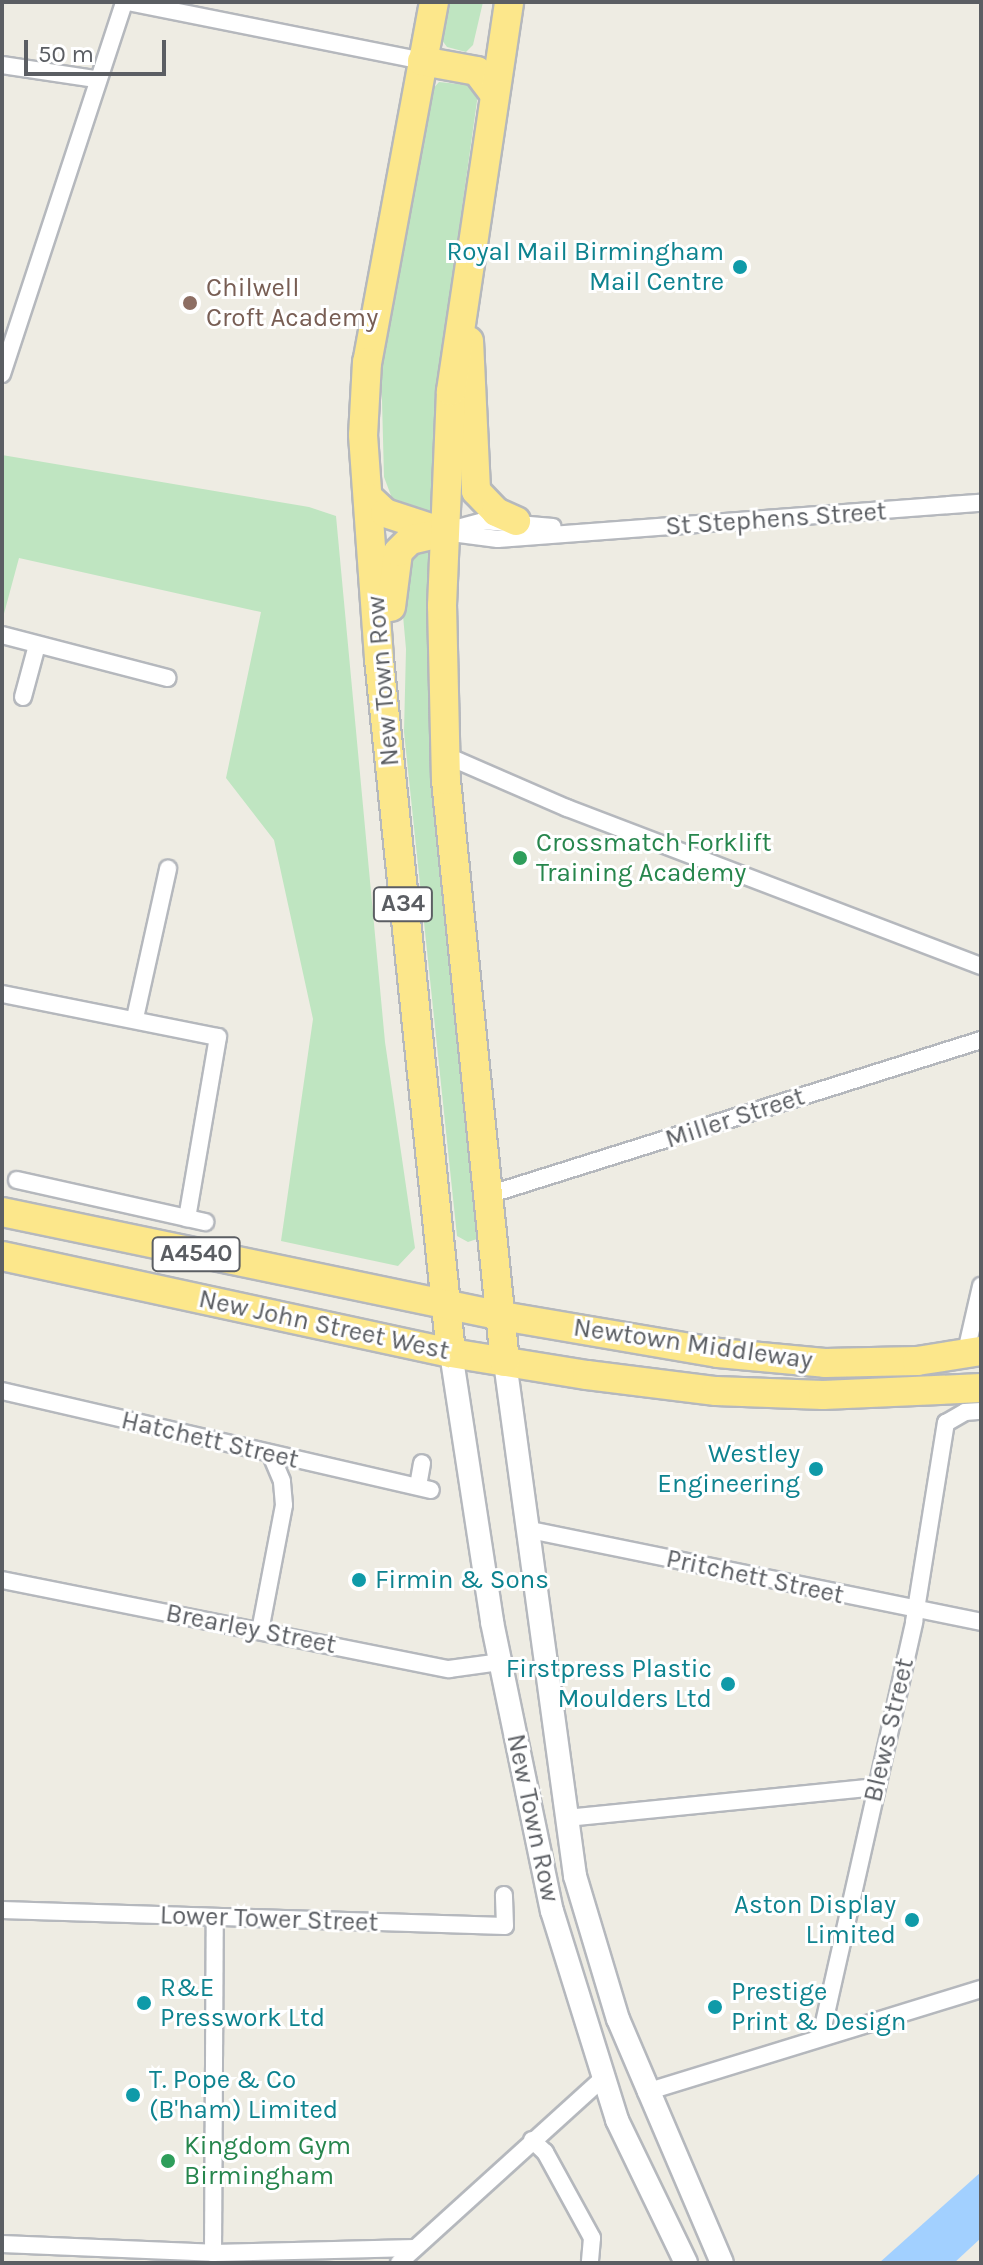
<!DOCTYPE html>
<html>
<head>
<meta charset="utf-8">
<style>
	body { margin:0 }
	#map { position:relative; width:983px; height:2265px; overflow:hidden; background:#eeece3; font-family:Karla,sans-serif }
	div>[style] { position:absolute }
	.green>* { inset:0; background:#bfe5c1 }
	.water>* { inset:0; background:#a2d0ff }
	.roads { filter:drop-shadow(2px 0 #b5b8bd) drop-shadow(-2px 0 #b5b8bd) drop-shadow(0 2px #b5b8bd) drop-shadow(0 -2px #b5b8bd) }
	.street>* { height:16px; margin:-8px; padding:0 8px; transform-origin:8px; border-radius:8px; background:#fff }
	.secondary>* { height:22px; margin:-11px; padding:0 11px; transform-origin:11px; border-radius:11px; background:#fff }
	.highway>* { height:28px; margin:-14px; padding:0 14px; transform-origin:14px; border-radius:14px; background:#fce78b }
	.dots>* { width:22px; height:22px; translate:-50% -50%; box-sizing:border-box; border:4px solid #fff; border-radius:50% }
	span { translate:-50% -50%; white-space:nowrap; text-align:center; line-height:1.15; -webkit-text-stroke:6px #fff; paint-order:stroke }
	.shield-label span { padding:2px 6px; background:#fff; border:2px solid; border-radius:6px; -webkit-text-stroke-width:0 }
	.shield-label { font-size:24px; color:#5b5e63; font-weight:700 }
	.culture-label { font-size:26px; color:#0d838f }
	.right { translate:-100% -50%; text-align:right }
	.left { translate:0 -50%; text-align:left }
	.education-label { font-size:26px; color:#785e54 }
	.street-label { font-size:26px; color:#5b5e63 }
	.leisure-label { font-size:26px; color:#27864d }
	.frame { position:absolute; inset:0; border:4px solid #5b5e63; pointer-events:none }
	.scale { position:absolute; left:24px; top:40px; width:142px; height:36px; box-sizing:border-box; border:4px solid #5b5e63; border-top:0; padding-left:10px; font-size:24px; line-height:28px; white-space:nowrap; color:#5b5e63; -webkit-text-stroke:6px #fff; paint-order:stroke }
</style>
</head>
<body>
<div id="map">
	<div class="green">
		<i style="clip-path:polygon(448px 2px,483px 2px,473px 45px,466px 52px,447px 47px,441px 39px)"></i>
		<i style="clip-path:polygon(439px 82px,477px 86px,478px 94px,445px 329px,432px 515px,393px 501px,384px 477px,381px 363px,431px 91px)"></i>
		<i style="clip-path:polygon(2px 455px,309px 507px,336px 516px,385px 1042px,415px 1248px,398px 1266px,281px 1241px,313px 1019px,274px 840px,226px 778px,261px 612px,19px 558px,2px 621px)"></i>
		<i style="clip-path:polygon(432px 545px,477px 1239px,468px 1242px,457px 1236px,404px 732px,406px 649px,400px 582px,406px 559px,417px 547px)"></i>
	</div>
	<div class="water">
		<i style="clip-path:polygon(981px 2172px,981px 2238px,954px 2263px,879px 2263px)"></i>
	</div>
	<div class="roads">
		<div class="street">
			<i style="left:128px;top:2px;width:300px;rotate:11.3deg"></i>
			<i style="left:2px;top:65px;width:95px;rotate:8.5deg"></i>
			<i style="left:2px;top:374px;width:391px;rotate:-71.8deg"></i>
			<i style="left:450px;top:530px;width:34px;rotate:-15deg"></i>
			<i style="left:483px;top:521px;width:70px;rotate:4.9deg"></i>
			<i style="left:444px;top:532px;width:54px;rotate:7.4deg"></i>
			<i style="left:498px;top:539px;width:484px;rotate:-4.3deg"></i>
			<i style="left:2px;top:635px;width:171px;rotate:14.6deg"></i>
			<i style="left:23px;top:697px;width:54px;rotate:-74.9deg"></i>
			<i style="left:445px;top:755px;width:133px;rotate:23.5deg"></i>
			<i style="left:567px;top:808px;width:443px;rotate:20.9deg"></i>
			<i style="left:2px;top:994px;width:220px;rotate:11.3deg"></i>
			<i style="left:218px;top:1037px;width:184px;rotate:99.7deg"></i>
			<i style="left:135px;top:1018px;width:153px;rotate:-77.5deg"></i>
			<i style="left:17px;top:1180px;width:193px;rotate:12.6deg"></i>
			<i style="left:488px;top:1195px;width:517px;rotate:-17.45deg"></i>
			<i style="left:965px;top:1356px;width:72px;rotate:-77.1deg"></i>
			<i style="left:2px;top:1391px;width:440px;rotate:13deg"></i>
			<i style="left:418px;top:1486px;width:23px;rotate:-80deg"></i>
			<i style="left:530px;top:1530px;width:460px;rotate:11.5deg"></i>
			<i style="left:2px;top:1580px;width:456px;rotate:11.3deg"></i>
			<i style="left:449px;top:1669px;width:51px;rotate:-7.8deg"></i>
			<i style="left:260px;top:1631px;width:128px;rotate:-79.2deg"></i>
			<i style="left:284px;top:1505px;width:24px;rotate:-95deg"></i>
			<i style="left:282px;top:1481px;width:28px;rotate:-113deg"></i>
			<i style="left:567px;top:1818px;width:311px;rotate:-5.7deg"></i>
			<i style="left:2px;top:1910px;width:503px;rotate:1.82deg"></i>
			<i style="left:505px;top:1926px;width:31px;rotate:-92deg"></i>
			<i style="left:821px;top:2036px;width:424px;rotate:-77.3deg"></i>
			<i style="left:914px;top:1622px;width:202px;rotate:-80.9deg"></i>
			<i style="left:946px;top:1423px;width:22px;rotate:-30deg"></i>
			<i style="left:965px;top:1412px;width:16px;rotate:-4deg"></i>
			<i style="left:646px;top:2092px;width:350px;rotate:-17.1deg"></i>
			<i style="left:532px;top:2140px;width:18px;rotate:43deg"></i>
			<i style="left:545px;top:2152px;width:98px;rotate:61.3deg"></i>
			<i style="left:592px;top:2238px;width:25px;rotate:95deg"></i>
			<i style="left:2px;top:2244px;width:211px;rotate:2.4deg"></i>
			<i style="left:213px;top:2253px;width:202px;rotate:-1.4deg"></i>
			<i style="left:213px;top:2253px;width:336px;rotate:-89.7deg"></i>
			<i style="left:399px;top:2263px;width:274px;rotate:-42.2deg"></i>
		</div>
		<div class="secondary">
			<i style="left:451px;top:1353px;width:272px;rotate:81.3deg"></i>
			<i style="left:492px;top:1622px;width:295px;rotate:78.3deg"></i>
			<i style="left:552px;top:1911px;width:219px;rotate:72.7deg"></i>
			<i style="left:617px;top:2120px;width:159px;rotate:64.2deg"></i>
			<i style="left:505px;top:1362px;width:519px;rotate:82.24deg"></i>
			<i style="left:575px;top:1876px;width:149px;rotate:73.3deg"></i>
			<i style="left:618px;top:2019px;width:265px;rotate:66.9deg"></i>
		</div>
		<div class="highway">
			<i style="left:434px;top:2px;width:366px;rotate:100.5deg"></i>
			<i style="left:367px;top:362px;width:73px;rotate:93.1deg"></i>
			<i style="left:363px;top:435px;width:225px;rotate:85.9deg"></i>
			<i style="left:379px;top:659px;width:698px;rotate:84.08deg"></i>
			<i style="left:422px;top:61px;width:56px;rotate:10.3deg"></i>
			<i style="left:477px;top:71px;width:25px;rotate:53deg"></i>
			<i style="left:469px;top:341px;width:150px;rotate:87.3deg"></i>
			<i style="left:476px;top:491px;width:29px;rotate:46deg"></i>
			<i style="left:496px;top:512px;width:22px;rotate:24deg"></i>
			<i style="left:369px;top:498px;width:22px;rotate:43deg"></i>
			<i style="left:385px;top:513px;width:61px;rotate:18.1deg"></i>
			<i style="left:391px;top:607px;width:55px;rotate:-82.7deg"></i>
			<i style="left:398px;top:552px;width:17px;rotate:-45deg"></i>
			<i style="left:410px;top:540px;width:35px;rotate:-13deg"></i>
			<i style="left:2px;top:1212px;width:511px;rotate:11.75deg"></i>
			<i style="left:502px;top:1316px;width:219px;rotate:9.7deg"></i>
			<i style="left:718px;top:1353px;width:107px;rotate:5.3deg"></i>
			<i style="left:825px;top:1363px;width:92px;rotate:-1.2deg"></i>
			<i style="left:917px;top:1361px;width:65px;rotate:-8.9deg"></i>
			<i style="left:2px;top:1256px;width:459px;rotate:12.2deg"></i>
			<i style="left:451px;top:1353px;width:138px;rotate:9.2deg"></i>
			<i style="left:587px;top:1375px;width:130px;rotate:7.1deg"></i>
			<i style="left:716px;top:1391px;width:107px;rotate:2.1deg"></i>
			<i style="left:823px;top:1395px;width:158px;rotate:-2.5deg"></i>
			<i style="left:505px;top:1362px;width:585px;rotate:-95.79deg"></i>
			<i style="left:446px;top:780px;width:174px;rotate:-91.3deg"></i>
			<i style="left:442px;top:606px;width:215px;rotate:-87.6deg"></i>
			<i style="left:451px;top:391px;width:393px;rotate:-81.5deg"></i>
		</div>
	</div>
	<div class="dots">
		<i style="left:740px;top:267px;background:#0f9aa8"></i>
		<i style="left:190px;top:303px;background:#8d6e63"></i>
		<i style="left:520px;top:858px;background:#2e9e5b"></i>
		<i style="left:816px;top:1469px;background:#0f9aa8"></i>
		<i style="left:359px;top:1580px;background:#0f9aa8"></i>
		<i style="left:728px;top:1684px;background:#0f9aa8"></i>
		<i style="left:912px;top:1920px;background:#0f9aa8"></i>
		<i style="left:144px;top:2003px;background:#0f9aa8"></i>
		<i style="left:715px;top:2007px;background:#0f9aa8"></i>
		<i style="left:133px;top:2095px;background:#0f9aa8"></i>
		<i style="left:168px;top:2161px;background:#2e9e5b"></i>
	</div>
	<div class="shield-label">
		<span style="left:403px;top:904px">A34</span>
		<span style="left:196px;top:1254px">A4540</span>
	</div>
	<div class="culture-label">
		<span class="right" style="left:724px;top:267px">Royal Mail Birmingham<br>Mail Centre</span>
		<span class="right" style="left:800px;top:1469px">Westley<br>Engineering</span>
		<span class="left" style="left:375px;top:1580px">Firmin &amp; Sons</span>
		<span class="right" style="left:712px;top:1684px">Firstpress Plastic<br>Moulders Ltd</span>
		<span class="right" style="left:896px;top:1920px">Aston Display<br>Limited</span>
		<span class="left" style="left:160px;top:2003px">R&amp;E<br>Presswork Ltd</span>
		<span class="left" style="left:731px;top:2007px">Prestige<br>Print &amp; Design</span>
		<span class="left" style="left:149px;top:2095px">T. Pope &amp; Co<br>(B'ham) Limited</span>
	</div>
	<div class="education-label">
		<span class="left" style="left:206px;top:303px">Chilwell<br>Croft Academy</span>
	</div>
	<div class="street-label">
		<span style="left:776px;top:519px;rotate:-4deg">St Stephens Street</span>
		<span style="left:383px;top:681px;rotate:-95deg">New Town Row</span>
		<span style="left:735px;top:1118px;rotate:-18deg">Miller Street</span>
		<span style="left:324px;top:1325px;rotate:12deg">New John Street West</span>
		<span style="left:693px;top:1344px;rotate:8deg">Newtown Middleway</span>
		<span style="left:210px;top:1440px;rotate:13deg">Hatchett Street</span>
		<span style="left:755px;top:1577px;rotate:12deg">Pritchett Street</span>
		<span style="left:251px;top:1629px;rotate:11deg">Brearley Street</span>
		<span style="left:889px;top:1730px;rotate:-77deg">Blews Street</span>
		<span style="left:533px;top:1818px;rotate:78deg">New Town Row</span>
		<span style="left:269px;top:1919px;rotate:2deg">Lower Tower Street</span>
	</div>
	<div class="leisure-label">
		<span class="left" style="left:536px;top:858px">Crossmatch Forklift<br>Training Academy</span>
		<span class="left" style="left:184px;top:2161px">Kingdom Gym<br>Birmingham</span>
	</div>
	<div class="frame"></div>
	<div class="scale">50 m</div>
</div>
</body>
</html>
